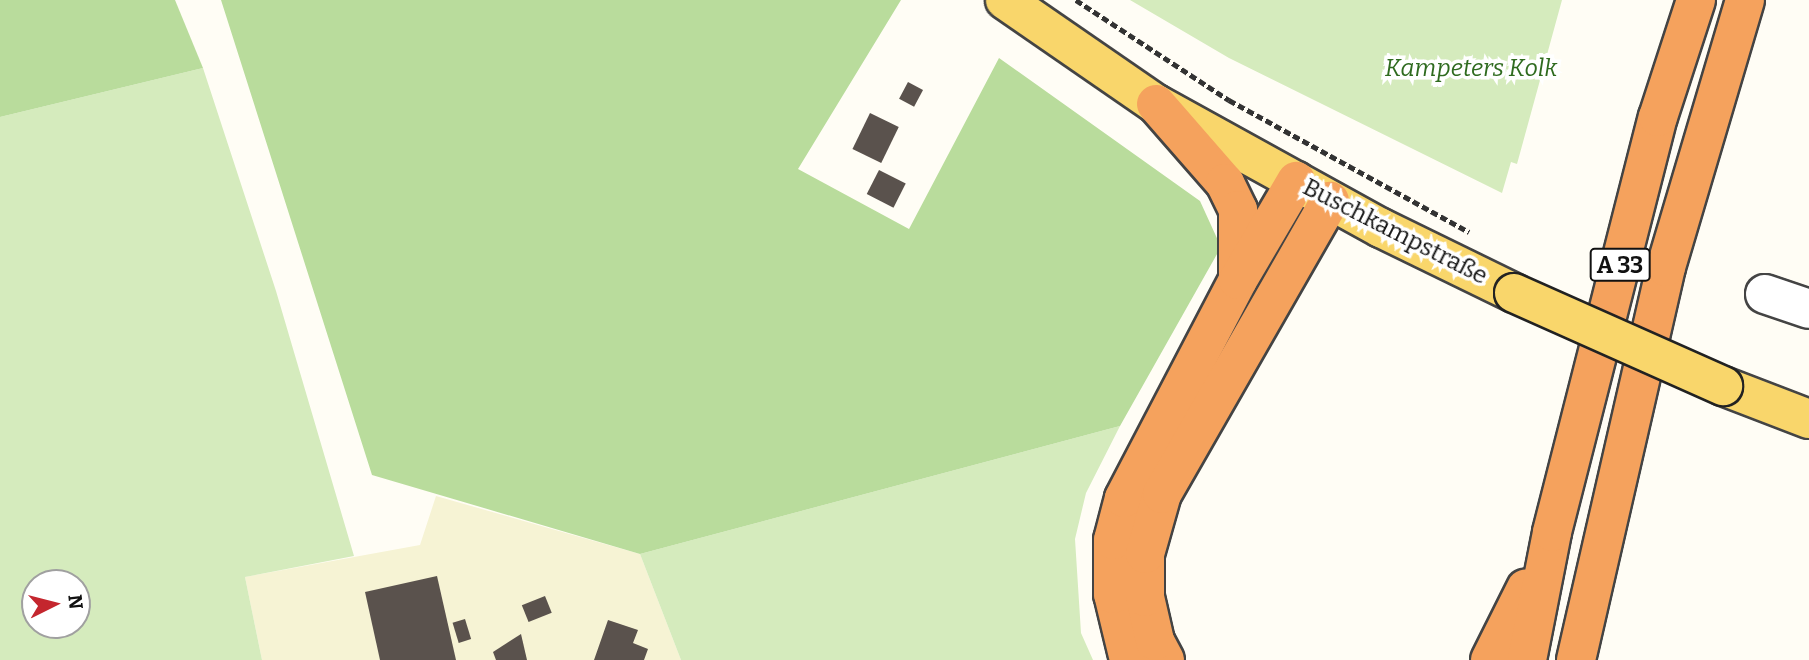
<!DOCTYPE html>
<html>
<head>
<meta charset="utf-8">
<style>
	body { margin:0 }
	#map { position:relative; width:1809px; height:660px; overflow:hidden; background:#fffdf5; font-family:Bitter,serif }
	div>[style] { position:absolute }
	.farmland>* { inset:0; background:#f6f3d4 }
	.green>* { inset:0; background:#d5ebbd }
	.forest>* { inset:0; background:#b9dc9c }
	.building>* { inset:0; background:#5a524d; transform-origin:0 0 }
	.path>* { height:4.5px; margin-top:-2.25px; transform-origin:0; background:repeating-linear-gradient(90deg,#333 0 7px,transparent 0 10.5px) }
	.roads { filter:drop-shadow(2px 0 #444) drop-shadow(-2px 0 #444) drop-shadow(0 2px #444) drop-shadow(0 -2px #444) }
	.minor>* { height:38px; margin:-19px; padding:0 19px; transform-origin:19px; border-radius:19px; background:#fff }
	.major>* { height:38px; margin:-19px; padding:0 19px; transform-origin:19px; border-radius:19px; background:#f9d66b }
	.highway>* { height:38px; margin:-19px; padding:0 19px; transform-origin:19px; border-radius:19px; background:#f5a25d }
	.bridges { filter:drop-shadow(2px 0 #222) drop-shadow(-2px 0 #222) drop-shadow(0 2px #222) drop-shadow(0 -2px #222) }
	.major-bridge>* { height:38px; margin:-19px; padding:0 19px; transform-origin:19px; border-radius:19px; background:#f9d66b }
	span { translate:-50% -50%; white-space:nowrap; text-align:center; line-height:1.15; -webkit-text-stroke:7px #fff; paint-order:stroke }
	.shield-label span { padding:2px 5px; background:#fff; border:2px solid; border-radius:5px; -webkit-text-stroke-width:0 }
	.shield-label { font-size:23px; color:#111; font-weight:700 }
	.park-label { font-size:24px; color:#2f6b1f; font-style:italic }
	.street-label { font-size:24px; color:#111 }
	.north { position:absolute; left:21px; top:569px; width:70px; height:70px; box-sizing:border-box; background:#fff; border:2px solid #a0a0a0; border-radius:50%; rotate:84deg; font-size:19px; font-weight:700; line-height:28px; text-align:center; color:#111 }
	.north::after { content:''; display:block; margin:auto; width:24px; height:32px; background:#c4262e; clip-path:polygon(50% 0,100% 100%,50% 72%,0 100%) }
</style>
</head>
<body>
<div id="map">
	<div class="farmland">
		<i style="clip-path:polygon(436px 496px,640px 554px,681px 660px,262px 660px,245px 577px,420px 545px)"></i>
	</div>
	<div class="green">
		<i style="clip-path:polygon(1130px 0,1562px 0,1517px 164px,1511px 162px,1502px 193px,1229px 58px)"></i>
		<i style="clip-path:polygon(evenodd,203px 68px,276px 291px,354px 556px,245px 577px,262px 660px,0 660px,0 117px,203px 68px,35px 583px,77px 583px,77px 625px,35px 625px,35px 583px)"></i>
		<i style="clip-path:polygon(1120px 426px,1086px 493px,1075px 539px,1081px 633px,1093px 660px,681px 660px,640px 554px)"></i>
	</div>
	<div class="forest">
		<i style="clip-path:polygon(0 0,175px 0,203px 68px,0 117px)"></i>
		<i style="clip-path:polygon(221px 0,901px 0,798px 169px,909px 229px,999px 58px,1200px 201px,1221px 247px,1120px 426px,640px 554px,372px 475px)"></i>
	</div>
	<div class="building">
		<i style="left:908px;top:82px;width:17px;height:19px;rotate:28deg"></i>
		<i style="left:870px;top:113px;width:32px;height:40px;rotate:26deg"></i>
		<i style="left:879px;top:170px;width:30px;height:27px;rotate:27deg"></i>
		<i style="clip-path:polygon(437px 576px,456px 660px,380px 660px,365px 592px)"></i>
		<i style="left:545px;top:596px;width:18px;height:25px;rotate:68deg"></i>
		<i style="left:465px;top:619px;width:21px;height:13px;rotate:73deg"></i>
		<i style="clip-path:polygon(608px 620px,638px 630px,633px 643px,648px 649px,644px 660px,594px 660px)"></i>
		<i style="clip-path:polygon(521px 634px,527px 660px,496px 660px,493px 652px)"></i>
	</div>
	<div class="path">
		<i style="left:1076px;top:0;width:183px;rotate:33.2deg"></i>
		<i style="left:1229px;top:100px;width:274px;rotate:28.8deg"></i>
	</div>
	<div class="roads">
		<div class="minor">
			<i style="left:1765px;top:294px;width:46px;rotate:18.8deg"></i>
		</div>
		<div class="major">
			<i style="left:1005px;top:0;width:183px;rotate:34.6deg"></i>
			<i style="left:1156px;top:104px;width:257px;rotate:28.9deg"></i>
			<i style="left:1381px;top:228px;width:148px;rotate:26deg"></i>
			<i style="left:1723px;top:386px;width:92px;rotate:21deg"></i>
		</div>
		<div class="highway">
			<i style="left:1156px;top:104px;width:105px;rotate:48.9deg"></i>
			<i style="left:1225px;top:183px;width:30px;rotate:64deg"></i>
			<i style="left:1238px;top:210px;width:65px;rotate:90deg"></i>
			<i style="left:1129px;top:660px;width:68px;rotate:-103.6deg"></i>
			<i style="left:1113px;top:594px;width:54px;rotate:-90deg"></i>
			<i style="left:1113px;top:540px;width:43px;rotate:-75.3deg"></i>
			<i style="left:1124px;top:498px;width:246px;rotate:-62.4deg"></i>
			<i style="left:1238px;top:280px;width:115px;rotate:-59.6deg"></i>
			<i style="left:1165px;top:660px;width:21px;rotate:-118deg"></i>
			<i style="left:1155px;top:641px;width:45px;rotate:-102.8deg"></i>
			<i style="left:1145px;top:597px;width:43px;rotate:-90deg"></i>
			<i style="left:1145px;top:554px;width:62px;rotate:-74.2deg"></i>
			<i style="left:1162px;top:494px;width:338px;rotate:-60.2deg"></i>
			<i style="left:1490px;top:660px;width:80px;rotate:-63.4deg"></i>
			<i style="left:1527px;top:660px;width:130px;rotate:-78.9deg"></i>
			<i style="left:1552px;top:532px;width:428px;rotate:-75.7deg"></i>
			<i style="left:1658px;top:117px;width:123px;rotate:-72deg"></i>
			<i style="left:1576px;top:660px;width:403px;rotate:-77.1deg"></i>
			<i style="left:1666px;top:267px;width:278px;rotate:-73.5deg"></i>
		</div>
	</div>
	<div class="bridges">
		<div class="major-bridge">
			<i style="left:1514px;top:293px;width:229px;rotate:24deg"></i>
		</div>
	</div>
	<div class="shield-label">
		<span style="left:1620px;top:265px">A 33</span>
	</div>
	<div class="park-label">
		<span style="left:1471px;top:69px">Kampeters Kolk</span>
	</div>
	<div class="street-label">
		<span style="left:1395px;top:232px;rotate:27deg">Buschkampstraße</span>
	</div>
	<div class="north">N</div>
</div>
</body>
</html>
